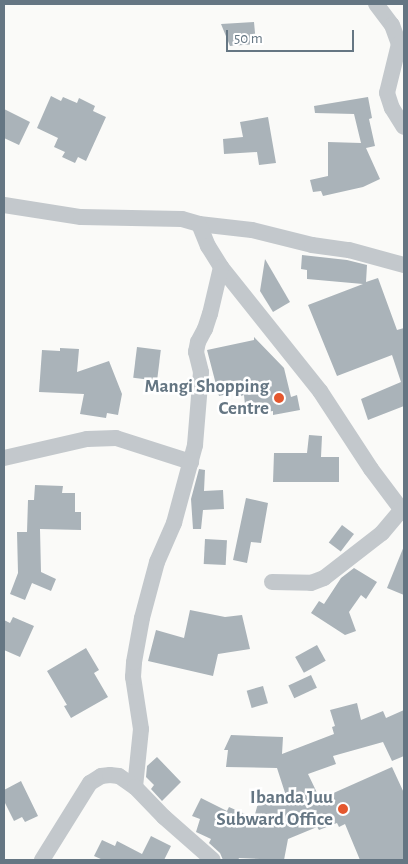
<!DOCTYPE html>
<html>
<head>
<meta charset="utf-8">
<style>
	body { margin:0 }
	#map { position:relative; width:408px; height:864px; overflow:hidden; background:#fafaf8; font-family:"Alegreya Sans",sans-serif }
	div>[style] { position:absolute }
	.building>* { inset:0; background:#aab3b9; transform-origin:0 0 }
	.minor>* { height:16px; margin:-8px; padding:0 8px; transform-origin:8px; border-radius:8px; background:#c3c8cc }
	.dots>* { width:14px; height:14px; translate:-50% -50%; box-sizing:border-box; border:2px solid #fff; border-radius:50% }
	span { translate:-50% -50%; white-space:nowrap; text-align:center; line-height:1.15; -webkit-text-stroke:5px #fff; paint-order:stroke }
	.poi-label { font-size:19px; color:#657683; font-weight:700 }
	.right { translate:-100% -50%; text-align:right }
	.frame { position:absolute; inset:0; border:5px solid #657683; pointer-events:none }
	.scale { position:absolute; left:226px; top:30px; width:128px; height:22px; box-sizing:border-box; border:2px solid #657683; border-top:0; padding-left:6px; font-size:15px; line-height:18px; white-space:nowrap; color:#657683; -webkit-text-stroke:4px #fff; paint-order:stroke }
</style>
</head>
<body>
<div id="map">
	<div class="building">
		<i style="clip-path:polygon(254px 22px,256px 44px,230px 46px,221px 24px)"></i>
		<i style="clip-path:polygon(51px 96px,61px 101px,63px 97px,77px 103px,79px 98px,95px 106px,93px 111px,106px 117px,86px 161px,78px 157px,75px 163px,62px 157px,65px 152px,54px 147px,58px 138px,37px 128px)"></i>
		<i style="clip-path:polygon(368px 97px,372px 118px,369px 119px,375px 146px,366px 148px,380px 179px,363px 187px,323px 196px,321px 191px,313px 192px,310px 180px,328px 176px,328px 142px,361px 143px,354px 114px,315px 113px,314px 106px)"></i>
		<i style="clip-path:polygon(4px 109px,30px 122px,19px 145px,4px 138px)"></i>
		<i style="clip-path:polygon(268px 117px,276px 163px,259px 165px,257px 152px,224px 154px,223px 139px,243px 137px,240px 122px)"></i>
		<i style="clip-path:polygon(302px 255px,347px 260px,367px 265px,366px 282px,378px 278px,397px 330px,404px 328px,404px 406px,368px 420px,361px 399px,401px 382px,392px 355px,337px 376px,308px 305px,363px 284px,307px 279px,307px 270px,301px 269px)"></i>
		<i style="clip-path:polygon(265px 259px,290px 302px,273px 312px,260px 291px)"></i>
		<i style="clip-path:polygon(254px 337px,284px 368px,291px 397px,297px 395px,300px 410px,273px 415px,273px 411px,246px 415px,244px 395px,237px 397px,236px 392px,219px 396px,207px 350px,254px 340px)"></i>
		<i style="left:137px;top:347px;width:24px;height:31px;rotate:7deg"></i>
		<i style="clip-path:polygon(60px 348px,79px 349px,77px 372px,109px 361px,122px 394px,118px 415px,107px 413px,106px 418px,80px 414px,84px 394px,39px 392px,42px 350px,60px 351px)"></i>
		<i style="clip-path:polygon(309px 435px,322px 436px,321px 457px,339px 457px,339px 482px,273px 482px,274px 453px,307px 453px)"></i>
		<i style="clip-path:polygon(199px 469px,205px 470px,204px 491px,223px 490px,224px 509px,203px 510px,201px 529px,193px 529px,191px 499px)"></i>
		<i style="clip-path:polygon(35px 485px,63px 486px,62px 493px,75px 493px,75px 512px,81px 512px,81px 530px,40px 529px,41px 572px,56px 579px,51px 591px,32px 583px,25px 600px,10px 594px,18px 573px,17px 532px,27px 532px,28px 500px,34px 500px)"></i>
		<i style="clip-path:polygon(246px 498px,268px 503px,261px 543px,251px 542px,247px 563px,233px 560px)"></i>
		<i style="left:342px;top:525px;width:15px;height:22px;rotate:37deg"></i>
		<i style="left:205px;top:539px;width:22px;height:25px;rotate:3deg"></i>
		<i style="clip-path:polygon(404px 546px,404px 595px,387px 588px)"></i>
		<i style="clip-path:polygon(354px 568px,377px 582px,366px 599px,361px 595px,349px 612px,356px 631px,345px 635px,311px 613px,319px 601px,324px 604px,341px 578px)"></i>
		<i style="clip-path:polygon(190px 610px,225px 617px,242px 615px,250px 649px,218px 654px,213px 676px,148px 661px,156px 630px,184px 638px)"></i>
		<i style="clip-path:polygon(13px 617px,34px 626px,20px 657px,4px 650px,4px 620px,10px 623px)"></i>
		<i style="left:317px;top:645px;width:18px;height:25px;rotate:61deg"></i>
		<i style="clip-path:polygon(86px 648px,99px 670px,94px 673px,108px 697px,71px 718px,64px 706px,67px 705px,47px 671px)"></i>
		<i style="left:311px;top:675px;width:14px;height:25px;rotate:65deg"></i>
		<i style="left:263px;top:686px;width:18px;height:17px;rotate:74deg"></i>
		<i style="clip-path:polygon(357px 703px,361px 720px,383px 711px,386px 718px,404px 710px,404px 756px,392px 761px,383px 742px,333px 756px,336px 764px,308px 774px,320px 799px,392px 767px,404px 793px,404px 860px,360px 860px,345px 824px,339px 827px,337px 823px,319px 830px,317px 827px,288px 839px,284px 860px,239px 858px,238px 860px,223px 860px,220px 853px,209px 843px,211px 839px,196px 832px,200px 819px,192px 816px,201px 798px,227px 811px,229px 807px,254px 818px,261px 792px,287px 799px,277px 768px,226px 767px,228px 750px,224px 750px,231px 735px,283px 737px,282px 754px,334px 734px,332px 727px,335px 726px,330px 710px)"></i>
		<i style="clip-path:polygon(157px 757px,181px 782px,162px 801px,151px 789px,154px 785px,146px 777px,147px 766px)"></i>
		<i style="clip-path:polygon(21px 781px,38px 816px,25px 822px,22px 817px,14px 821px,4px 801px,4px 790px)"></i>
		<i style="clip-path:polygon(151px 836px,171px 846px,164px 860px,103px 860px,94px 856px,102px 840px,115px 846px,117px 841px,142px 854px)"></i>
	</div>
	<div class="minor">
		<i style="left:376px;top:4px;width:26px;rotate:53deg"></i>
		<i style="left:392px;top:25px;width:20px;rotate:70deg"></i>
		<i style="left:399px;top:44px;width:50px;rotate:103.8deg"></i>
		<i style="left:387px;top:93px;width:16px;rotate:72deg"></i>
		<i style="left:392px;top:108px;width:22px;rotate:58deg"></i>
		<i style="left:4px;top:205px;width:78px;rotate:8.9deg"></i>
		<i style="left:81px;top:217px;width:101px;rotate:1.1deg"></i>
		<i style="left:182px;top:219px;width:18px;rotate:16deg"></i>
		<i style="left:199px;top:224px;width:53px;rotate:6.5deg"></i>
		<i style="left:252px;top:230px;width:62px;rotate:14deg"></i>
		<i style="left:312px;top:245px;width:37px;rotate:8deg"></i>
		<i style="left:349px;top:250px;width:57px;rotate:15.3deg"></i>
		<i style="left:199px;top:224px;width:24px;rotate:68deg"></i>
		<i style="left:208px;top:246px;width:25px;rotate:58deg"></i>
		<i style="left:221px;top:267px;width:159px;rotate:51.4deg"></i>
		<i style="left:320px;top:391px;width:93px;rotate:56.8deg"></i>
		<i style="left:371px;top:469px;width:55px;rotate:53.1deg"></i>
		<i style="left:4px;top:458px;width:85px;rotate:-12.9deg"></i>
		<i style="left:87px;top:439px;width:29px;rotate:-2deg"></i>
		<i style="left:116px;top:438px;width:79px;rotate:17.7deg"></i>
		<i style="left:272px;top:582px;width:39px;rotate:1deg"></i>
		<i style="left:311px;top:583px;width:14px;rotate:-21deg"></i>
		<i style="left:324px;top:578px;width:73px;rotate:-37.8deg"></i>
		<i style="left:382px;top:533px;width:30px;rotate:-50deg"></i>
		<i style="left:135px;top:787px;width:58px;rotate:-84.1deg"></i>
		<i style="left:141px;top:729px;width:53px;rotate:-98.7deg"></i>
		<i style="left:133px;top:677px;width:15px;rotate:-86deg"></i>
		<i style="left:134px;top:662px;width:45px;rotate:-79.7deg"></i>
		<i style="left:142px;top:618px;width:58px;rotate:-75deg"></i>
		<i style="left:157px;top:562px;width:43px;rotate:-66.4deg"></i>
		<i style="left:174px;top:523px;width:81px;rotate:-74.9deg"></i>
		<i style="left:195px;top:445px;width:73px;rotate:-85.3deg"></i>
		<i style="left:201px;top:372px;width:21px;rotate:-104deg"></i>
		<i style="left:196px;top:352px;width:10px;rotate:-79deg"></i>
		<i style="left:198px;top:342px;width:15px;rotate:-62deg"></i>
		<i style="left:205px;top:329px;width:16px;rotate:-72deg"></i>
		<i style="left:210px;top:314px;width:48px;rotate:-76.8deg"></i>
		<i style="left:42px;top:860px;width:91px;rotate:-58.1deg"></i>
		<i style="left:90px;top:783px;width:13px;rotate:-32deg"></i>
		<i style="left:101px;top:776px;width:9px;rotate:-6deg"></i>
		<i style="left:110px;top:775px;width:9px;rotate:6deg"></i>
		<i style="left:119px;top:776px;width:19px;rotate:35deg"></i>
		<i style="left:135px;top:787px;width:42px;rotate:46deg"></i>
		<i style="left:164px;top:817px;width:65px;rotate:41.3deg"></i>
	</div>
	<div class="dots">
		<i style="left:279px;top:398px;background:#e4572e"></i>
		<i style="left:343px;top:809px;background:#e4572e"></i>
	</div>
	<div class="poi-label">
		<span class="right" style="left:269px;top:398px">Mangi Shopping<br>Centre</span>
		<span class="right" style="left:333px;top:809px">Ibanda Juu<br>Subward Office</span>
	</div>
	<div class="frame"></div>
	<div class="scale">50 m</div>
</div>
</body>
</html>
